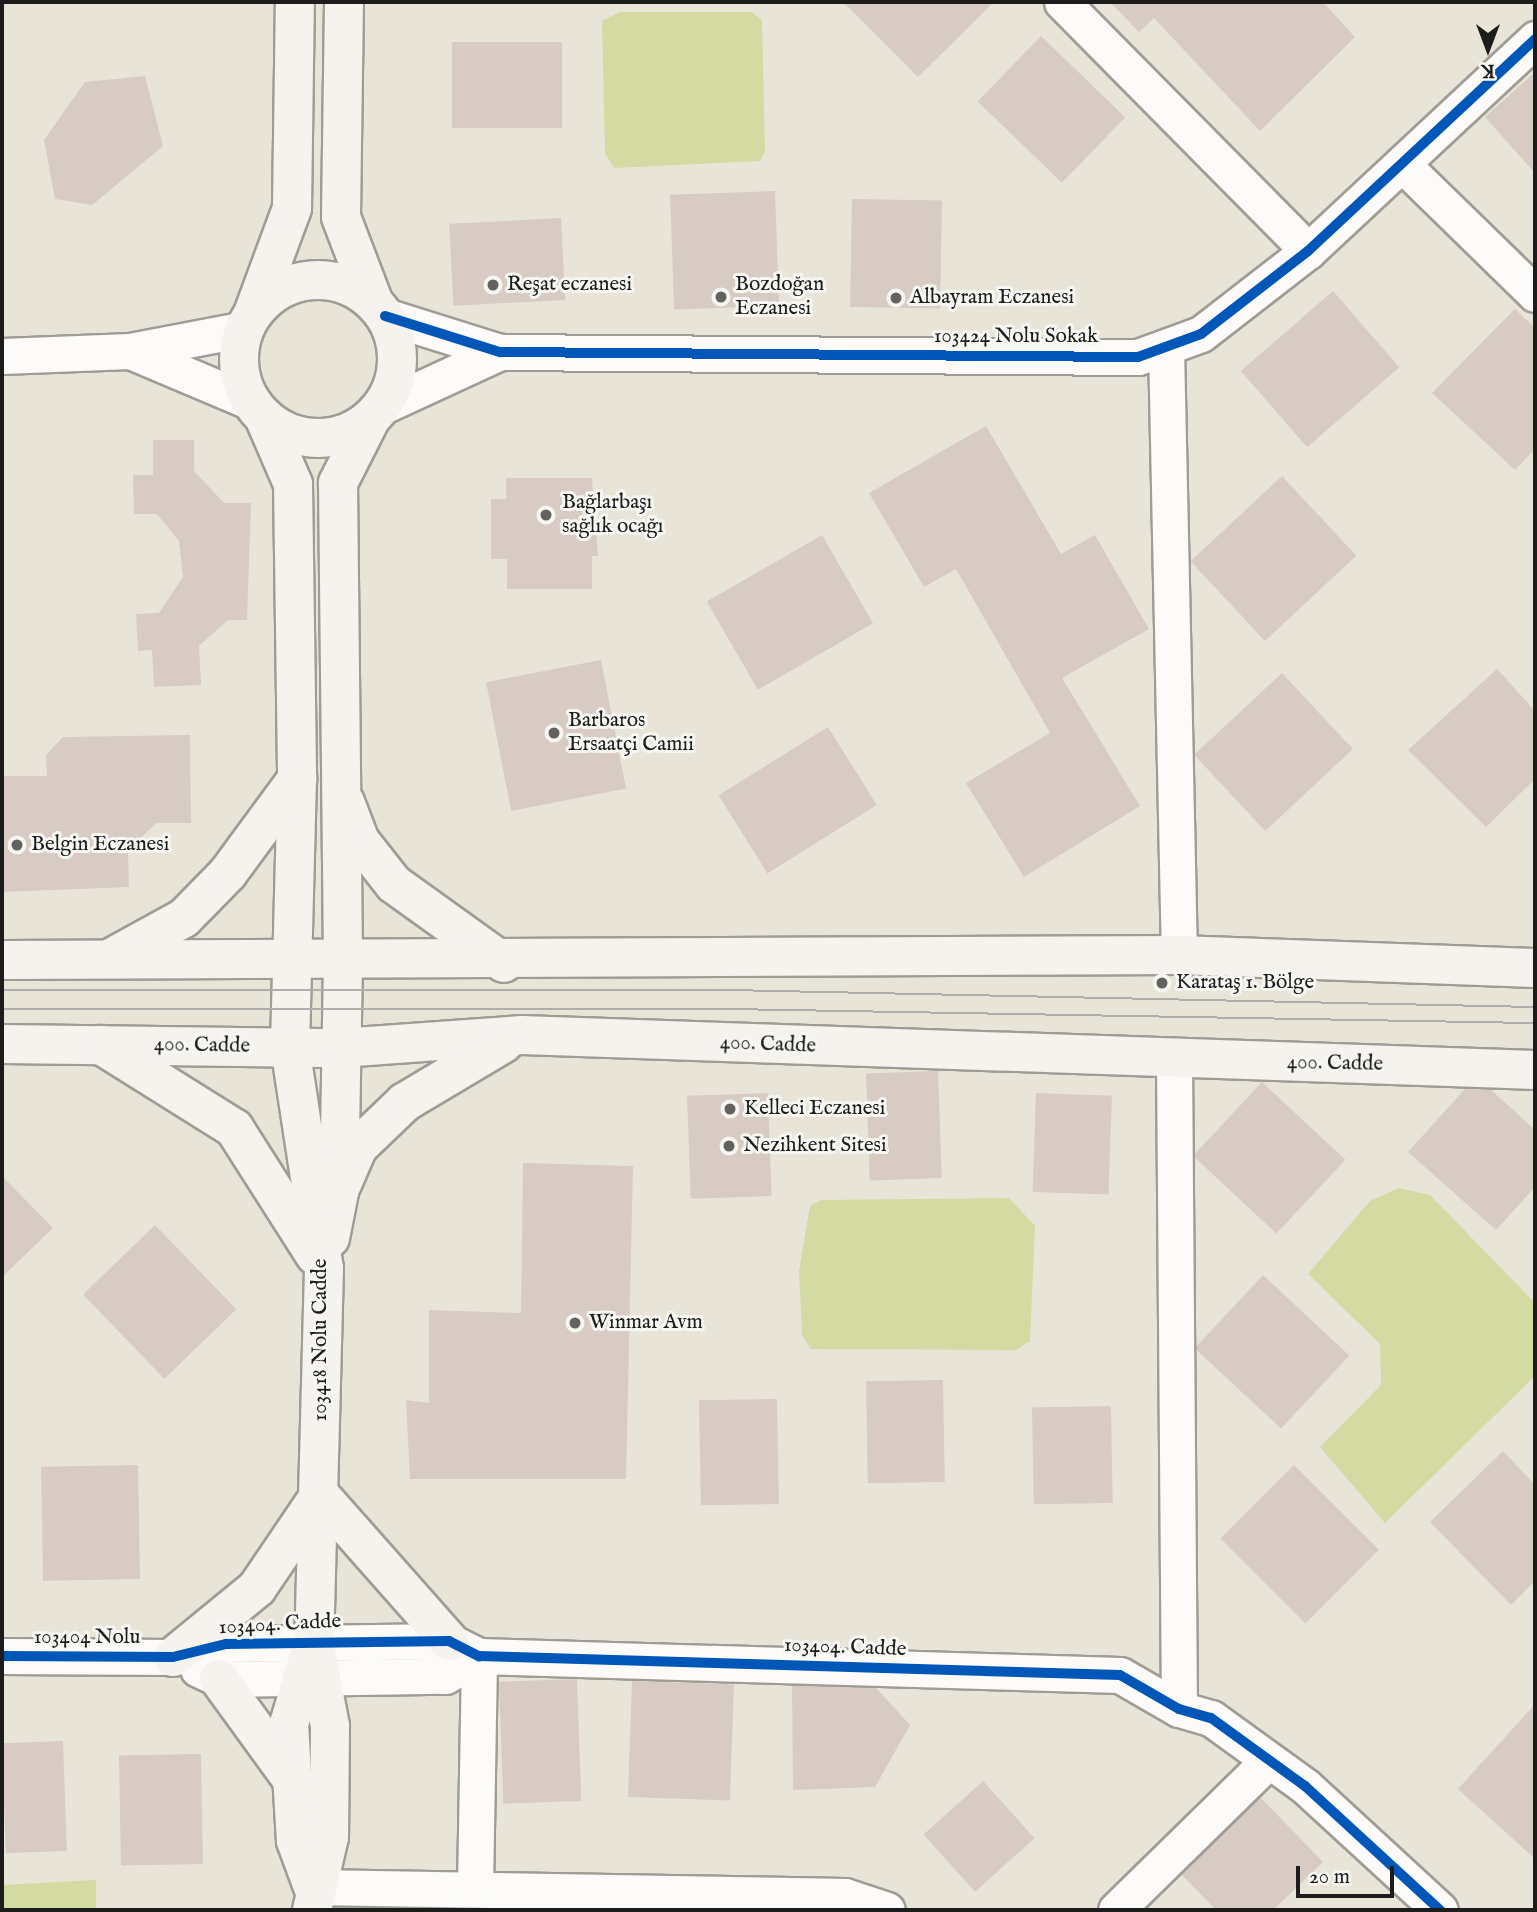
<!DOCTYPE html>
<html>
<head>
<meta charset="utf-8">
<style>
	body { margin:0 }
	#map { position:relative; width:1537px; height:1912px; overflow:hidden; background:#e9e4d8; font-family:"IM FELL English",serif }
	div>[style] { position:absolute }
	.green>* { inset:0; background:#d3dba3 }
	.building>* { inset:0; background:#d7cbc3; transform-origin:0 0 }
	.roads { filter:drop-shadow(2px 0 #9f9c95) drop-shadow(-2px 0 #9f9c95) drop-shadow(0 2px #9f9c95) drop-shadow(0 -2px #9f9c95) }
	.street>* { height:35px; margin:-17.5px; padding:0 17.5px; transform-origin:17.5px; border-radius:17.5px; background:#fcfbf9 }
	.secondary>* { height:38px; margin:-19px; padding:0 19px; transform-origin:19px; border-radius:19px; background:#f6f2ee }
	.secondary>.ring { margin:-19px; padding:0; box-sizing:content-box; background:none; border:38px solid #f6f2ee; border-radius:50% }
	.tram>* { height:2px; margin:-1px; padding:0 1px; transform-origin:1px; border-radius:1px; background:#aeaeac }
	.cycleway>* { height:10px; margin:-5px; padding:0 5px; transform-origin:5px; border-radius:5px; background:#0057b8 }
	.dots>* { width:19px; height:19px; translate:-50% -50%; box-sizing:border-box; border:4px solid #f6f6f2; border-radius:50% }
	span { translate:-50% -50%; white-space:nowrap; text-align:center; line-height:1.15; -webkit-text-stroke:6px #f6f6f2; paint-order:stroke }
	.poi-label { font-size:21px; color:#1c1c1c }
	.left { translate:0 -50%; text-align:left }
	.street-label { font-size:21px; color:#1c1c1c }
	.frame { position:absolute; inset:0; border:4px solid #1c1c1c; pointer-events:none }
	.north { position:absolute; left:1453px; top:14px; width:70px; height:70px; -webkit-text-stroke:5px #f6f6f2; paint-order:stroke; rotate:180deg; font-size:19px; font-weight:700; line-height:28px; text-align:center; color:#1c1c1c }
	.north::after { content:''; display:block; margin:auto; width:24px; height:32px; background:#1c1c1c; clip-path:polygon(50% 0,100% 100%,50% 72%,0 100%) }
	.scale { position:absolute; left:1296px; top:1866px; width:98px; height:32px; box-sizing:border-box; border:4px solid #1c1c1c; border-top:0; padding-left:9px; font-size:21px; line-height:24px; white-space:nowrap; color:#1c1c1c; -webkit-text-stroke:5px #f6f6f2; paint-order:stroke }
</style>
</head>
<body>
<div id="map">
	<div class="green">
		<i style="clip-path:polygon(620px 12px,751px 12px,762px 20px,765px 151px,760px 161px,614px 168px,605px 153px,602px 21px)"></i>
		<i style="clip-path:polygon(1399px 1188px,1430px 1195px,1535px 1303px,1535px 1376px,1385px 1523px,1320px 1447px,1381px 1385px,1380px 1344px,1308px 1274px,1370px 1201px)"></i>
		<i style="clip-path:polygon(1009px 1198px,1035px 1226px,1030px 1341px,1016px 1350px,811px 1349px,802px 1335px,799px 1271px,810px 1206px,821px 1200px)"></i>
		<i style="clip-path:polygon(96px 1880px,96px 1910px,2px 1910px,2px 1885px)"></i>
	</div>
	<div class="building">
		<i style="clip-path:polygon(843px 2px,994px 2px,918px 77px)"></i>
		<i style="clip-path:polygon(1110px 2px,1323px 2px,1355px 37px,1260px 131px,1154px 18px,1139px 32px)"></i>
		<i style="left:1041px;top:36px;width:117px;height:91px;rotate:44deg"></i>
		<i style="left:452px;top:42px;width:110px;height:86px"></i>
		<i style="clip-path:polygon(1535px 72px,1535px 173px,1485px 117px)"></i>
		<i style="clip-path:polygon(145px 76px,163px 146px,92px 205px,55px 199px,44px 140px,85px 82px)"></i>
		<i style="left:775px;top:191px;width:115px;height:105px;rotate:88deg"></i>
		<i style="left:852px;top:199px;width:90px;height:108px;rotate:1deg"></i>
		<i style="left:561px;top:218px;width:82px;height:112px;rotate:87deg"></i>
		<i style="left:1333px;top:291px;width:101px;height:122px;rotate:49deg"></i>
		<i style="clip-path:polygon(1515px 309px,1535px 328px,1535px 449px,1515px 470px,1432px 393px)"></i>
		<i style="clip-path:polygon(986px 426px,1061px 554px,1095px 535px,1149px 629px,1062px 678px,1140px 806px,1024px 877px,966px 783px,1050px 733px,956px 569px,924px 587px,869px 493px)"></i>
		<i style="clip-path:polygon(153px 440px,194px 440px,194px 471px,224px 503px,251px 503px,247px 620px,228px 620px,199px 646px,201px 685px,154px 687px,152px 650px,138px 651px,136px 614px,159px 613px,183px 577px,179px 541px,157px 514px,134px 514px,133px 475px,153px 475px)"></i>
		<i style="left:1282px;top:476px;width:109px;height:125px;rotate:47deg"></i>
		<i style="clip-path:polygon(506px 478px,592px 478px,598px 556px,592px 556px,592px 589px,507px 589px,507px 559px,491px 559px,491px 499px,506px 499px)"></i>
		<i style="left:822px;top:535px;width:102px;height:133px;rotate:60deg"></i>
		<i style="left:601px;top:660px;width:131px;height:117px;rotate:79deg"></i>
		<i style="clip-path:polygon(1497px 669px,1535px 711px,1535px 779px,1486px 827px,1408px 750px)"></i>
		<i style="left:1282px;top:673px;width:104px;height:120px;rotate:47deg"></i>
		<i style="left:828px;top:727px;width:92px;height:129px;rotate:58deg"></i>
		<i style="clip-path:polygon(190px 735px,191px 823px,156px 823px,128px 851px,129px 887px,2px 892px,2px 776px,47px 776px,46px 755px,63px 737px)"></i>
		<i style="left:938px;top:1071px;width:107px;height:72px;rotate:88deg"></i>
		<i style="left:1262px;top:1082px;width:114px;height:101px;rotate:43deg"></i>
		<i style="clip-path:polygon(1465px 1089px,1491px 1090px,1535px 1130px,1535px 1187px,1496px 1230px,1408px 1152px)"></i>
		<i style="left:768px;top:1093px;width:103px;height:81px;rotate:88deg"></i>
		<i style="left:1036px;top:1093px;width:76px;height:99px;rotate:2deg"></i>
		<i style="clip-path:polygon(523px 1163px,633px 1166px,626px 1479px,410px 1479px,406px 1400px,429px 1403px,429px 1310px,521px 1313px)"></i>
		<i style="clip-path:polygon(2px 1176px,53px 1228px,2px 1277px)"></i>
		<i style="left:155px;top:1225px;width:117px;height:100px;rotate:46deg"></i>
		<i style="left:1263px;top:1275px;width:118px;height:100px;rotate:43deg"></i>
		<i style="left:943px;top:1380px;width:102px;height:77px;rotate:89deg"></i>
		<i style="left:777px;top:1399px;width:105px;height:78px;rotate:89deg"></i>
		<i style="left:1111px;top:1406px;width:97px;height:79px;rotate:89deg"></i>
		<i style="clip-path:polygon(1503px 1451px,1535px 1485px,1535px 1581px,1511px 1605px,1430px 1522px)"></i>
		<i style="left:138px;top:1465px;width:114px;height:97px;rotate:89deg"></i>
		<i style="left:1294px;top:1465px;width:120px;height:104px;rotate:45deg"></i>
		<i style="left:577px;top:1679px;width:122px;height:78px;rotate:88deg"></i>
		<i style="left:632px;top:1681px;width:102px;height:116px;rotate:2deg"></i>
		<i style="clip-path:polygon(792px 1685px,876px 1688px,910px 1725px,875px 1787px,793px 1790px)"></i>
		<i style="clip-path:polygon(1535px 1704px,1535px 1859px,1458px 1789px)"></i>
		<i style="left:63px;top:1741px;width:110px;height:61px;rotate:88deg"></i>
		<i style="left:201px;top:1754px;width:110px;height:82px;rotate:89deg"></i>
		<i style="left:983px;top:1781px;width:77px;height:80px;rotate:48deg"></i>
		<i style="clip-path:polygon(1260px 1797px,1323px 1862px,1273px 1910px,1216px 1910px,1181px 1874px)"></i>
	</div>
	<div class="roads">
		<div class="street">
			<i style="left:1062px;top:2px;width:350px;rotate:45.3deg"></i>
			<i style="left:1402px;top:164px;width:186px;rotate:44.3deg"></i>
			<i style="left:385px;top:316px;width:121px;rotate:17.4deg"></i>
			<i style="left:500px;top:352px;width:638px;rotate:0.45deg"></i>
			<i style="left:1138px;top:357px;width:67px;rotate:-20.1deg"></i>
			<i style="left:1201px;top:334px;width:135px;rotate:-37.8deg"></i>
			<i style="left:1308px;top:251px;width:311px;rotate:-43deg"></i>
			<i style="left:1166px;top:347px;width:608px;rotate:88.78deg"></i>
			<i style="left:130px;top:351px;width:131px;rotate:22.9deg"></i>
			<i style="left:2px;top:356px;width:128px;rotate:-2.2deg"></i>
			<i style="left:130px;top:351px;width:116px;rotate:-10.9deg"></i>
			<i style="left:383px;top:406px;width:129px;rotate:-24.8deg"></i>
			<i style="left:1174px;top:1060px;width:649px;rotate:89.56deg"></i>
			<i style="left:2px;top:1656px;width:171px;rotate:0.3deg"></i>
			<i style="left:173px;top:1657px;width:55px;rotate:-13.8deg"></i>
			<i style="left:226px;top:1644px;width:223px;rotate:-0.8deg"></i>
			<i style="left:449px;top:1641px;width:34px;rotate:27deg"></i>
			<i style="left:479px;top:1656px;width:641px;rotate:1.7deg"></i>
			<i style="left:1120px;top:1675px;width:68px;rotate:30deg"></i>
			<i style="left:1179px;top:1709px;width:33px;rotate:16deg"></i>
			<i style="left:1211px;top:1718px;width:116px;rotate:35.9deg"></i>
			<i style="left:1305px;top:1786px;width:183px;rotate:42.6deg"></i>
			<i style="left:198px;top:1669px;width:23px;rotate:25deg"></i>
			<i style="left:219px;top:1679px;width:226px;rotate:-0.8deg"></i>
			<i style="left:445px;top:1676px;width:39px;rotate:-30deg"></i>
			<i style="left:313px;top:1887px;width:532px;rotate:0.97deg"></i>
			<i style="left:845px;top:1896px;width:44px;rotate:18.4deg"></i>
			<i style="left:475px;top:1888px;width:232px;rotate:-89deg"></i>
			<i style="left:1116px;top:1910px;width:214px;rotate:-44.4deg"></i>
		</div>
		<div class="secondary">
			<i style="left:344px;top:2px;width:215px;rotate:90.8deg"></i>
			<i style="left:341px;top:217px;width:90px;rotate:69.1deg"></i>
			<i class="ring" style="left:239px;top:280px;width:120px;height:120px"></i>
			<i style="left:254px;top:311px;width:110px;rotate:-69.7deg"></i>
			<i style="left:292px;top:208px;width:206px;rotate:-89.2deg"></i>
			<i style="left:264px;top:417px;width:73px;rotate:66.6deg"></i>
			<i style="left:293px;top:484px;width:295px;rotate:89.2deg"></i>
			<i style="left:297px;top:779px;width:268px;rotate:91.5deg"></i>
			<i style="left:290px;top:1047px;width:224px;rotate:81.3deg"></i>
			<i style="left:324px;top:1268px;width:374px;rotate:91.5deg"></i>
			<i style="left:314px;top:1642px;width:86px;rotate:79.2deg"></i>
			<i style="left:330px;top:1726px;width:111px;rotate:90.5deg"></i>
			<i style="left:329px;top:1837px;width:75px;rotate:103.1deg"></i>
			<i style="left:345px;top:802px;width:42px;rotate:69deg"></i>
			<i style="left:360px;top:841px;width:55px;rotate:51.7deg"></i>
			<i style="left:394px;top:884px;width:135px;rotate:35.7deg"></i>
			<i style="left:113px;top:957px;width:81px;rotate:-28.8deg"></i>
			<i style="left:184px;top:918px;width:63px;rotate:-45.6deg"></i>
			<i style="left:228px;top:873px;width:117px;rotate:-53.7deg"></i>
			<i style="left:2px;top:960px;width:1177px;rotate:-0.24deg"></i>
			<i style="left:1179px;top:955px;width:356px;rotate:2.1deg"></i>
			<i style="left:2px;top:1044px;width:339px;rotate:0.7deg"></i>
			<i style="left:341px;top:1048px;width:181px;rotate:-4.1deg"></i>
			<i style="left:522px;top:1035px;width:1014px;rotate:1.98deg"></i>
			<i style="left:101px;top:1045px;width:157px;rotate:32deg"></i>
			<i style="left:234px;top:1128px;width:151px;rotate:57.5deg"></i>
			<i style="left:342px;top:1184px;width:40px;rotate:-66.6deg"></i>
			<i style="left:358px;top:1147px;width:65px;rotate:-43.8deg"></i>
			<i style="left:405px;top:1102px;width:115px;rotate:-30.8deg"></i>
			<i style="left:330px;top:1238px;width:47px;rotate:-78.9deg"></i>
			<i style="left:339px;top:1192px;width:233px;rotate:-89deg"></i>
			<i style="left:343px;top:959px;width:476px;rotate:-90.6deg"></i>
			<i style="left:338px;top:483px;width:71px;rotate:-63.1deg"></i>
			<i style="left:312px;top:1647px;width:80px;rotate:106.6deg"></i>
			<i style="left:289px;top:1724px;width:117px;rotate:86.6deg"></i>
			<i style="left:296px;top:1841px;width:49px;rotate:69.7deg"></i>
			<i style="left:173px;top:1657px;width:109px;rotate:-39.4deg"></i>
			<i style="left:257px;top:1588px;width:112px;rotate:-55.9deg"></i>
			<i style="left:320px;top:1495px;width:195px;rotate:48.5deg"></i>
			<i style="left:219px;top:1679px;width:122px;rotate:54deg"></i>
		</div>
	</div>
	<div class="tram">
		<i style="left:2px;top:990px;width:727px"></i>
		<i style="left:729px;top:990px;width:806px;rotate:1.21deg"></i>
		<i style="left:2px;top:1009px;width:727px"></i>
		<i style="left:729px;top:1009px;width:806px;rotate:1deg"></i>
	</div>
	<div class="cycleway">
		<i style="left:385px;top:316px;width:121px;rotate:17.4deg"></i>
		<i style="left:500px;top:352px;width:638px;rotate:0.45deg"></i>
		<i style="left:1138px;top:357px;width:67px;rotate:-20.1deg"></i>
		<i style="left:1201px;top:334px;width:135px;rotate:-37.8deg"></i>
		<i style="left:1308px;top:251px;width:311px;rotate:-43deg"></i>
		<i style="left:2px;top:1656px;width:171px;rotate:0.3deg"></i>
		<i style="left:173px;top:1657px;width:55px;rotate:-13.8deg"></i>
		<i style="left:226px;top:1644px;width:223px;rotate:-0.8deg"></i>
		<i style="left:449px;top:1641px;width:34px;rotate:27deg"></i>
		<i style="left:479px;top:1656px;width:641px;rotate:1.7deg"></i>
		<i style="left:1120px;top:1675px;width:68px;rotate:30deg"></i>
		<i style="left:1179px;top:1709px;width:33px;rotate:16deg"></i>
		<i style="left:1211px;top:1718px;width:116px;rotate:35.9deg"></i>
		<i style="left:1305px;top:1786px;width:183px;rotate:42.6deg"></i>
	</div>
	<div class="dots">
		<i style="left:493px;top:285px;background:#64625e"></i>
		<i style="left:721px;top:297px;background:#64625e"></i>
		<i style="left:896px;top:298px;background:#64625e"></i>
		<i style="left:546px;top:515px;background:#64625e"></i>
		<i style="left:554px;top:733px;background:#64625e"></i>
		<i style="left:17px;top:845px;background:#64625e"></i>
		<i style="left:1162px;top:983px;background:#64625e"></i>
		<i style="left:730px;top:1109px;background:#64625e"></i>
		<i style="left:729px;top:1146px;background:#64625e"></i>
		<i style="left:575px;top:1323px;background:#64625e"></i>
	</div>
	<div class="poi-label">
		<span class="left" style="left:507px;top:285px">Reşat eczanesi</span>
		<span class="left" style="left:735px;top:297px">Bozdoğan<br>Eczanesi</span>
		<span class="left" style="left:910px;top:298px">Albayram Eczanesi</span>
		<span class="left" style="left:562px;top:515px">Bağlarbaşı<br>sağlık ocağı</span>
		<span class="left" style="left:568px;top:733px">Barbaros<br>Ersaatçi Camii</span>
		<span class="left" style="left:31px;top:845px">Belgin Eczanesi</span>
		<span class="left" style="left:1176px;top:983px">Karataş 1. Bölge</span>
		<span class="left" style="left:744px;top:1109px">Kelleci Eczanesi</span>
		<span class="left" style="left:743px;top:1146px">Nezihkent Sitesi</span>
		<span class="left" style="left:589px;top:1323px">Winmar Avm</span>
	</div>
	<div class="street-label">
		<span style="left:1016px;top:337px">103424 Nolu Sokak</span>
		<span style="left:768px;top:1045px;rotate:2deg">400. Cadde</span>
		<span style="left:202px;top:1046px;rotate:1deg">400. Cadde</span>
		<span style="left:1335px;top:1064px;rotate:1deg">400. Cadde</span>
		<span style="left:321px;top:1340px;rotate:-90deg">103418 Nolu Cadde</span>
		<span style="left:280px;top:1625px;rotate:-3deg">103404. Cadde</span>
		<span style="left:87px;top:1638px">103404 Nolu</span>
		<span style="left:845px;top:1648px;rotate:2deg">103404. Cadde</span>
	</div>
	<div class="frame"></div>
	<div class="north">K</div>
	<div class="scale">20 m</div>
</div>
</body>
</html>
